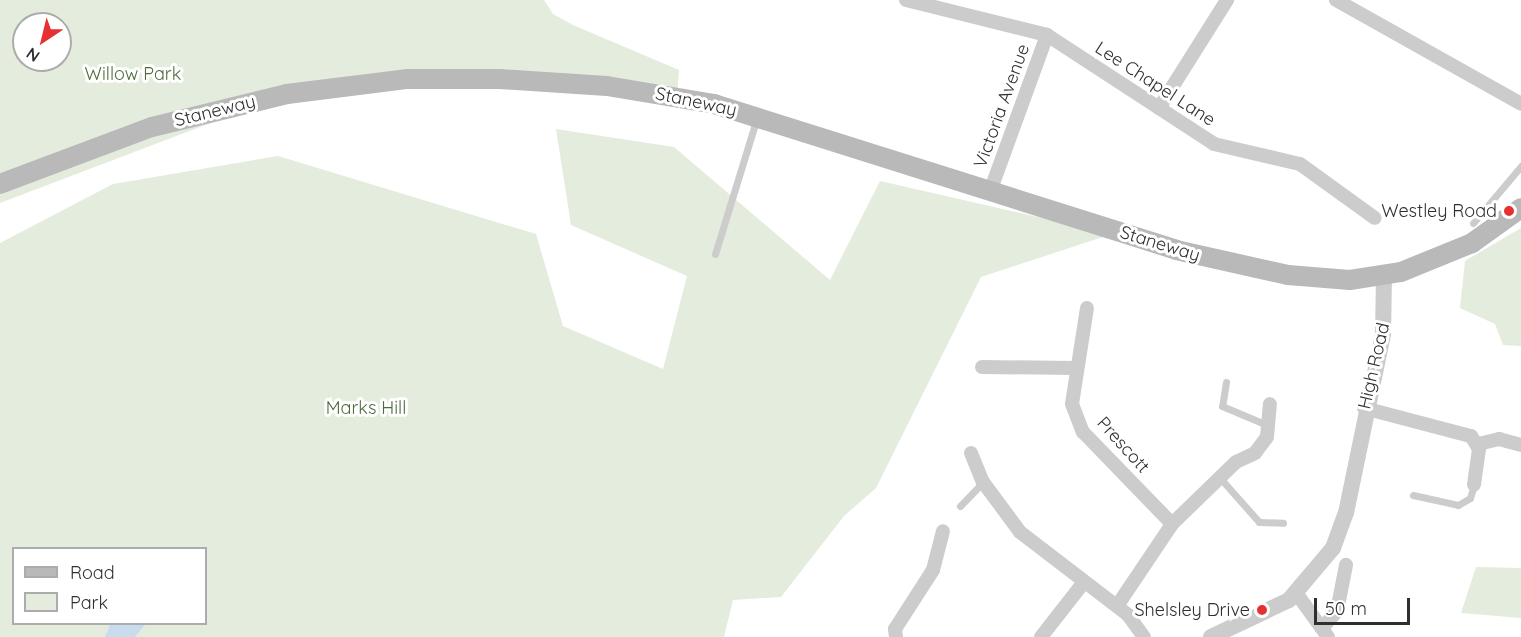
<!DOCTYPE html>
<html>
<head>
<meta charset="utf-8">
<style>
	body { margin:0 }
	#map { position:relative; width:1521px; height:637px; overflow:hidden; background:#fff; font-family:Quicksand,sans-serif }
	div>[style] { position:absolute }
	.green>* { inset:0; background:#e4ecdd }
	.water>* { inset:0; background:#c9dcec }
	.service>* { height:7px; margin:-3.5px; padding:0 3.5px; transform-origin:3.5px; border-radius:3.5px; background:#ccc }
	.minor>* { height:14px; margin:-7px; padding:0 7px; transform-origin:7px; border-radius:7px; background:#ccc }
	.tertiary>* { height:16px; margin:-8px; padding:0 8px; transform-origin:8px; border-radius:8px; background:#ccc }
	.secondary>* { height:20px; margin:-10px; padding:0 10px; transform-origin:10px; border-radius:10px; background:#b9b9b9 }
	.dots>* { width:16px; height:16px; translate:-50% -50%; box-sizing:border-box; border:3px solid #fff; border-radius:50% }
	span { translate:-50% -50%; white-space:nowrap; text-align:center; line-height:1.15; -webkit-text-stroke:6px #fff; paint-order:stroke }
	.park-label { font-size:18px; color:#4f6b3c }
	.street-label { font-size:18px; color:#2f2f2f }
	.poi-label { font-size:18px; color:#2f2f2f }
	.right { translate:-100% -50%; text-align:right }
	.legend { position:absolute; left:12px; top:547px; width:195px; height:78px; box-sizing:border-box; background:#fff; border:2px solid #acacac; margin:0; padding:8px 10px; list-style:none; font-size:18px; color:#2f2f2f }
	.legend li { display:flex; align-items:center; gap:12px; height:30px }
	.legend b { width:30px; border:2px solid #acacac }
	.north { position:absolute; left:12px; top:12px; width:60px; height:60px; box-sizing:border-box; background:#fff; border:2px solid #acacac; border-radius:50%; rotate:215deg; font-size:16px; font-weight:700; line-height:24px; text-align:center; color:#2f2f2f }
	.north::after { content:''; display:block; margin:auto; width:21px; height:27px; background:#e73032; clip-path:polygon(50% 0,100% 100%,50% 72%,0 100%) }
	.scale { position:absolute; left:1314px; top:598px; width:96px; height:27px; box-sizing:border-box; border:3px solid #2f2f2f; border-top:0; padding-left:8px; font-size:18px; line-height:21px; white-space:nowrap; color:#2f2f2f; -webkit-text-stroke:4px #fff; paint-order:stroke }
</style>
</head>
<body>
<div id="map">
	<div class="green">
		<i style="clip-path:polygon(evenodd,0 0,544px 0,553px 14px,573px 25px,679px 70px,677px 97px,535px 80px,287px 94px,0 203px,0 0,24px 24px,60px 24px,60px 60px,24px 60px,24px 24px)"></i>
		<i style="clip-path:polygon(556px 129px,674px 147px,830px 280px,880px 181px,1112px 234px,981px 277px,876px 488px,844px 516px,781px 597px,733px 600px,724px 637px,135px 637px,146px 624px,206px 624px,206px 548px,14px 548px,14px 624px,110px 624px,105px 637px,0 637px,0 243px,113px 184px,278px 156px,536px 234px,563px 326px,663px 369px,687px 276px,571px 225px)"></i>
		<i style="clip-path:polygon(1521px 228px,1521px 346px,1503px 345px,1495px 324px,1460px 308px,1465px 261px)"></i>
		<i style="clip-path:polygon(1476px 567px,1521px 568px,1521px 618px,1461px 613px)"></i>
	</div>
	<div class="water">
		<i style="clip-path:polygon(110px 624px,146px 624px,135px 637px,105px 637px)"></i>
	</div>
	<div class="service">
		<i style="left:1473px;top:223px;width:75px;rotate:-49.9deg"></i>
		<i style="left:715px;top:254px;width:139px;rotate:-72.9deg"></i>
		<i style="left:1226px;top:382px;width:24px;rotate:99deg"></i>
		<i style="left:1222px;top:406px;width:49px;rotate:22.9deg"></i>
		<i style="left:1221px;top:479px;width:57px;rotate:48.5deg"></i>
		<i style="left:1259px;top:522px;width:24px;rotate:2deg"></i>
		<i style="left:1413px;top:495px;width:46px;rotate:12.5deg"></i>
		<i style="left:1458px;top:505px;width:14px;rotate:-30deg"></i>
		<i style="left:1470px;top:498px;width:14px;rotate:-73deg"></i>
		<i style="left:960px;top:506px;width:33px;rotate:-46deg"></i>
	</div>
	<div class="minor">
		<i style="left:906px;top:0;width:145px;rotate:13.9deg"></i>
		<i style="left:1047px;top:35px;width:199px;rotate:33.1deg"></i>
		<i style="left:1214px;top:144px;width:88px;rotate:13.1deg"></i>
		<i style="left:1300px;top:164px;width:92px;rotate:35.8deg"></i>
		<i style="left:1336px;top:0;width:212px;rotate:29.3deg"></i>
		<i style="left:1159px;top:108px;width:128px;rotate:-57.8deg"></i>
		<i style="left:991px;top:189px;width:164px;rotate:-70deg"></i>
		<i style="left:1087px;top:308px;width:97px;rotate:98.9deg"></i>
		<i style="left:1072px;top:404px;width:30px;rotate:69deg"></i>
		<i style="left:1083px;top:432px;width:128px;rotate:45.9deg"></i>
		<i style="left:982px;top:367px;width:93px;rotate:0.6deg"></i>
		<i style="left:1364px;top:408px;width:111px;rotate:14.7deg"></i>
		<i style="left:1471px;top:436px;width:15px;rotate:58deg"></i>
		<i style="left:1479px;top:449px;width:36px;rotate:98deg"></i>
		<i style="left:1478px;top:444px;width:22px;rotate:-13deg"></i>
		<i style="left:1499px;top:439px;width:23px;rotate:15deg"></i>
		<i style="left:971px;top:453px;width:31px;rotate:68deg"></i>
		<i style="left:983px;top:482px;width:62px;rotate:53.5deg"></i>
		<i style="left:1020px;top:532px;width:136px;rotate:37.5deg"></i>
		<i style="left:1128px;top:615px;width:27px;rotate:54deg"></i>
		<i style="left:1297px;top:594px;width:53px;rotate:54.2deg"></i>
		<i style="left:1117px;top:606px;width:99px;rotate:-56.1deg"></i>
		<i style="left:1172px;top:524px;width:89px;rotate:-44.1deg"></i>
		<i style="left:1236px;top:462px;width:21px;rotate:-25deg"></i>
		<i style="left:1255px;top:453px;width:20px;rotate:-53deg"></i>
		<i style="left:1267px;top:437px;width:33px;rotate:-85deg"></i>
		<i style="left:1324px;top:626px;width:20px;rotate:-49deg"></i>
		<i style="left:1337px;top:611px;width:47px;rotate:-78.9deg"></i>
		<i style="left:896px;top:637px;width:8px;rotate:-97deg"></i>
		<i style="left:895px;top:629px;width:70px;rotate:-57.2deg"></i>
		<i style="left:933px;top:570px;width:40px;rotate:-75.6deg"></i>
		<i style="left:1041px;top:637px;width:70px;rotate:-52deg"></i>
	</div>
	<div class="tertiary">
		<i style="left:1211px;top:637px;width:86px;rotate:-25.4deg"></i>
		<i style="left:1289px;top:600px;width:68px;rotate:-49.8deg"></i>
		<i style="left:1333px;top:548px;width:37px;rotate:-70deg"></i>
		<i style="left:1346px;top:513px;width:183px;rotate:-78.3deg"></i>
		<i style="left:1383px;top:334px;width:58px;rotate:-89deg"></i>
	</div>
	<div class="secondary">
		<i style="left:0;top:184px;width:162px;rotate:-20.6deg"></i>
		<i style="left:152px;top:127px;width:139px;rotate:-13.7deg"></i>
		<i style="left:287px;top:94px;width:122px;rotate:-7.1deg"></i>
		<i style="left:408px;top:79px;width:92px"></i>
		<i style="left:500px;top:79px;width:107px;rotate:3.7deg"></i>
		<i style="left:607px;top:86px;width:109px;rotate:9.5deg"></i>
		<i style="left:714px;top:104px;width:485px;rotate:17.5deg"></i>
		<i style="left:1176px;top:250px;width:115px;rotate:12.6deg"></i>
		<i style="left:1288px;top:275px;width:62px;rotate:4.6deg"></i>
		<i style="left:1350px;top:280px;width:52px;rotate:-8.9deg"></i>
		<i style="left:1401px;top:272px;width:77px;rotate:-22.2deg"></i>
		<i style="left:1472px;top:243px;width:60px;rotate:-35.5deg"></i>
	</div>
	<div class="dots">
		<i style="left:1509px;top:211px;background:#e73032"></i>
		<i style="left:1262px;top:610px;background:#e73032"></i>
	</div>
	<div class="park-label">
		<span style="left:133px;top:74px">Willow Park</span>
		<span style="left:366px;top:408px">Marks Hill</span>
	</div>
	<div class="street-label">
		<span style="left:1155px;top:84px;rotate:33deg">Lee Chapel Lane</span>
		<span style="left:696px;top:102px;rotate:12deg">Staneway</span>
		<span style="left:1002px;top:106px;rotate:-70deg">Victoria Avenue</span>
		<span style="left:215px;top:111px;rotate:-14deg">Staneway</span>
		<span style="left:1160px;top:244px;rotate:17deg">Staneway</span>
		<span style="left:1374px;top:366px;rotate:-77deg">High Road</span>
		<span style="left:1123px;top:445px;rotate:48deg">Prescott</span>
	</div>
	<div class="poi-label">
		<span class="right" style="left:1497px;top:211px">Westley Road</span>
		<span class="right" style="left:1250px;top:610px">Shelsley Drive</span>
	</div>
	<ul class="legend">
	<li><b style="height:8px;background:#b9b9b9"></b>Road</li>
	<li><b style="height:16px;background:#e4ecdd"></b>Park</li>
	</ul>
	<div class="north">N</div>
	<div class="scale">50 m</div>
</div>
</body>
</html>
